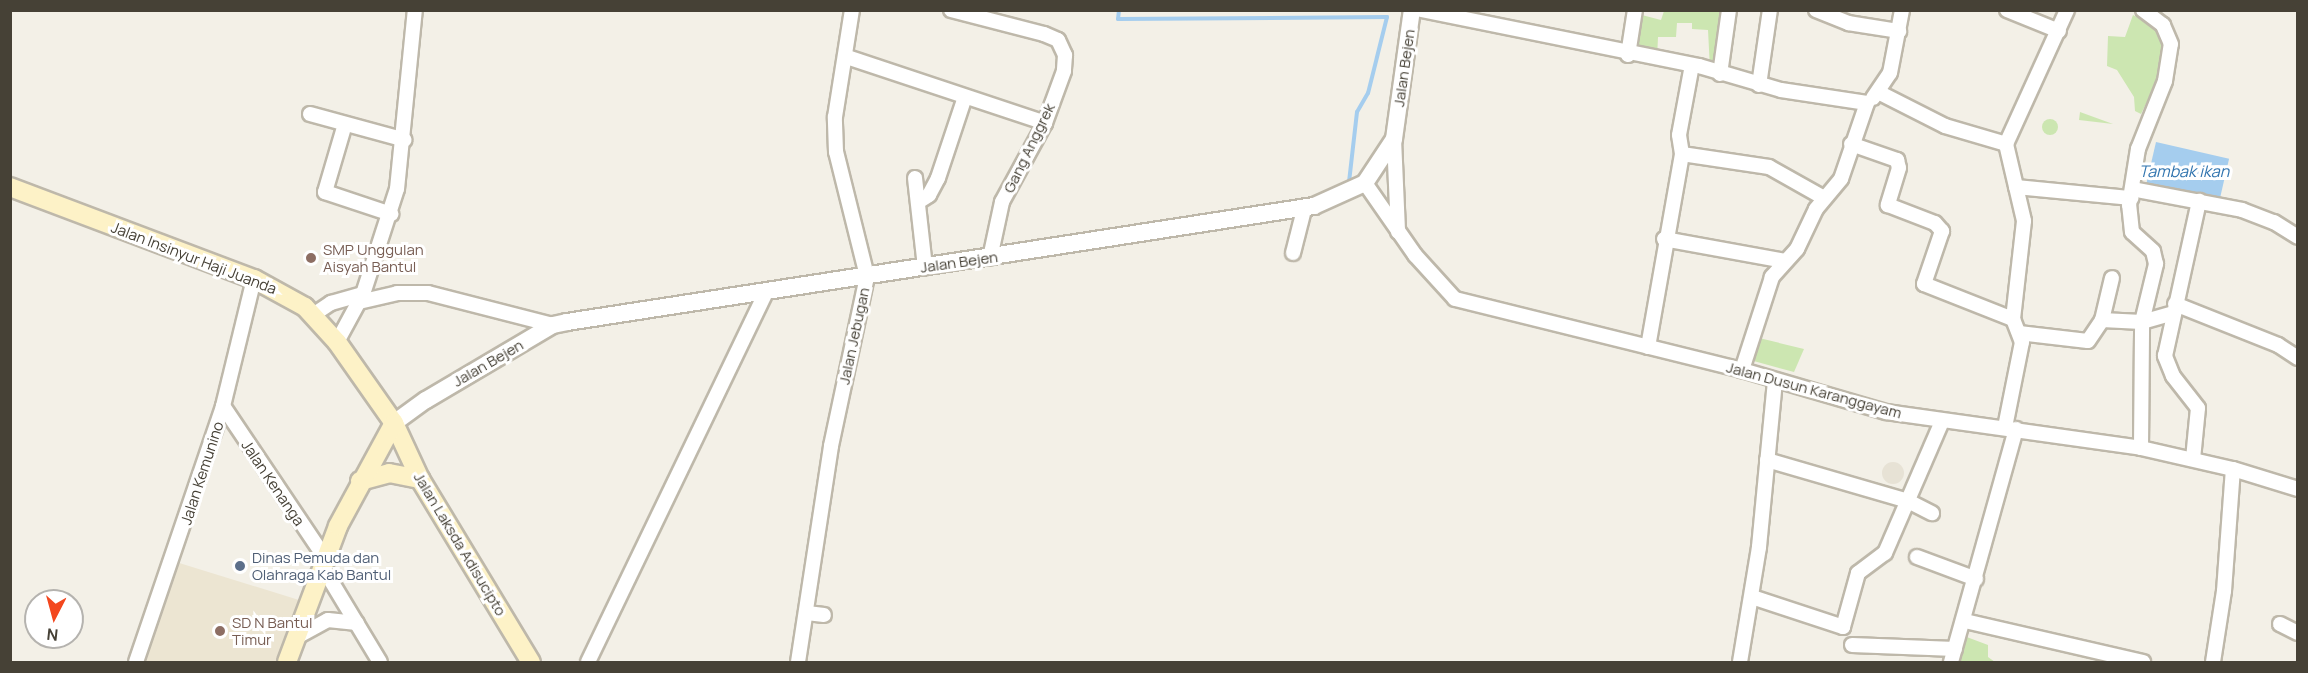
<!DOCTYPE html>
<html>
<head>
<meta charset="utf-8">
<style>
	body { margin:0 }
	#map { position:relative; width:2308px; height:673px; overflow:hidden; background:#f3f0e7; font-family:Manrope,sans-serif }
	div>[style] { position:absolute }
	.residential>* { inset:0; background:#e7e2d5 }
	.round { border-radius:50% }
	.education>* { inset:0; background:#ece5d2 }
	.green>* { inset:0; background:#cce6b1 }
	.water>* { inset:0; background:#a5cdee; transform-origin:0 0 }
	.stream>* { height:4px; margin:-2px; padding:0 2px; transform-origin:2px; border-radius:2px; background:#a5cdee }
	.roads { filter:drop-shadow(2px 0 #beb8aa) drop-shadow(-2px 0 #beb8aa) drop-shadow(0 2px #beb8aa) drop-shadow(0 -2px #beb8aa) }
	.minor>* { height:14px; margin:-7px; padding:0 7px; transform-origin:7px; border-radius:7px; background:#fff }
	.tertiary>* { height:16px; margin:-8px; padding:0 8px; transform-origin:8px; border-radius:8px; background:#fff }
	.secondary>* { height:18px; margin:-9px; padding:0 9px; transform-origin:9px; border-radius:9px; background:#fdf2c7 }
	.dots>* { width:16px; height:16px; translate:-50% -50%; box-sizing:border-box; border:3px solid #fff; border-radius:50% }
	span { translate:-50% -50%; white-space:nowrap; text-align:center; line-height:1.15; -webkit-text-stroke:6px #fff; paint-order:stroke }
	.street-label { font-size:15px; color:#464136 }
	.education-label { font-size:15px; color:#785e54 }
	.left { translate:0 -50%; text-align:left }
	.service-label { font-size:15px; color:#4e5e75 }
	.water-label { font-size:16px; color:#3275af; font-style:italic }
	.frame { position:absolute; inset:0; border:12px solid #464136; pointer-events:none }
	.north { position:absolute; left:24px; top:589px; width:60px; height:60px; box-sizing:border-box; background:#fff; border:2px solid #b5b3af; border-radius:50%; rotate:186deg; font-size:16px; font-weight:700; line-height:24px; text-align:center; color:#464136 }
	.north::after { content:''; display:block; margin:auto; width:21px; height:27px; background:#f3471e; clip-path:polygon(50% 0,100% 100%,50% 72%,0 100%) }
</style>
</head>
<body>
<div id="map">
	<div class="residential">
		<i class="round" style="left:1882px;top:462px;width:22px;height:22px"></i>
	</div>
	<div class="education">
		<i style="clip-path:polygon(176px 562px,299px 600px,279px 662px,140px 662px)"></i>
	</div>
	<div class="green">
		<i style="clip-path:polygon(1664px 11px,1722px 11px,1714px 70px,1710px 69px,1708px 30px,1692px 29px,1692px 23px,1677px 23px,1676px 37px,1658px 37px,1657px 59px,1632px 52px,1638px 14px,1661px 20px)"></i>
		<i style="clip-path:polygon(2133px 15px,2163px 32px,2166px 46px,2158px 79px,2141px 114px,2135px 111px,2134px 97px,2117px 70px,2107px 66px,2108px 36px,2125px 37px)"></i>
		<i style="clip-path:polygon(2080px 112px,2113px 124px,2079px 120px)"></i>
		<i class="round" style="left:2042px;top:119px;width:16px;height:16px"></i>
		<i style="clip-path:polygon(1755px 337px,1804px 349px,1794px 372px,1750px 360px)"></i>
		<i style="clip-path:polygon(1964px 636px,1988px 645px,1988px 657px,1995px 662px,1955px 662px)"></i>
	</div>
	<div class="water">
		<i style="left:2156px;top:142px;width:75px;height:44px;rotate:13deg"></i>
	</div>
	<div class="stream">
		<i style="left:1119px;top:10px;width:9px;rotate:96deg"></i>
		<i style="left:1118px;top:19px;width:269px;rotate:-0.4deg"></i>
		<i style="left:1387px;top:17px;width:78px;rotate:104deg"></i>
		<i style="left:1368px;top:93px;width:22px;rotate:120deg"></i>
		<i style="left:1357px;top:112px;width:70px;rotate:96.5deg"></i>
	</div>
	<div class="roads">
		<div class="minor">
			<i style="left:951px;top:10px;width:96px;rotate:14.5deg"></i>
			<i style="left:1044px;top:34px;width:15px;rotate:23deg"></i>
			<i style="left:1058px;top:40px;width:17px;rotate:65deg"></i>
			<i style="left:1065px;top:55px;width:16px;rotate:94deg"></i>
			<i style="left:1064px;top:71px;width:55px;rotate:110.1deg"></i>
			<i style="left:1045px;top:123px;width:90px;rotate:118.6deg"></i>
			<i style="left:1002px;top:202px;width:57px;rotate:102.1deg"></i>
			<i style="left:1421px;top:10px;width:284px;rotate:11.4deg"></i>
			<i style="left:1699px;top:66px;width:85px;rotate:16.3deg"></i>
			<i style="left:1781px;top:90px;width:87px;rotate:8.6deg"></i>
			<i style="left:1867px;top:103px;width:80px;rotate:108.9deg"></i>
			<i style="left:1841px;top:179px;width:39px;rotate:130deg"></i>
			<i style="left:1816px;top:209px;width:44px;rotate:115.4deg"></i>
			<i style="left:1797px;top:249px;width:38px;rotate:132deg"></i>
			<i style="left:1772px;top:277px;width:98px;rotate:107.9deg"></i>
			<i style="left:1816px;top:10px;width:35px;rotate:22deg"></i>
			<i style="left:1848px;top:23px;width:52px;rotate:8.9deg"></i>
			<i style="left:2007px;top:10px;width:56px;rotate:22deg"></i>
			<i style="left:1628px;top:55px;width:46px;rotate:-81.2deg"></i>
			<i style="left:847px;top:57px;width:209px;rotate:18.4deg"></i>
			<i style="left:1720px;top:74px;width:65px;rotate:-82deg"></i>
			<i style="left:1759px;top:85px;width:76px;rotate:-81.7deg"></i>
			<i style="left:1880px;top:93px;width:73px;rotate:26.9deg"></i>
			<i style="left:1945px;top:126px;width:64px;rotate:16.4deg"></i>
			<i style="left:2006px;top:144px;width:79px;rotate:76.8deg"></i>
			<i style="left:2024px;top:221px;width:99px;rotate:96.4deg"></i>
			<i style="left:1873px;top:98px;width:30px;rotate:-56deg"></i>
			<i style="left:1890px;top:73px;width:64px;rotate:-79.2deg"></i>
			<i style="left:310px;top:114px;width:98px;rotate:15.3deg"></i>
			<i style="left:345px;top:124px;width:71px;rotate:106.4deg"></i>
			<i style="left:325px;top:192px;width:70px;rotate:18.4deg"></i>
			<i style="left:1394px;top:139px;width:93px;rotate:87.5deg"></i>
			<i style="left:1851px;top:144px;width:49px;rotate:19.2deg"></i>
			<i style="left:1897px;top:160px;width:8px;rotate:76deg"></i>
			<i style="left:1899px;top:168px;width:39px;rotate:107deg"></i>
			<i style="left:1888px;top:205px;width:50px;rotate:21deg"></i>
			<i style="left:1935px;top:223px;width:11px;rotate:49deg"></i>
			<i style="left:1942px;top:231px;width:56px;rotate:108.8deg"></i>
			<i style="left:1924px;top:284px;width:96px;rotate:21.5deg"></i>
			<i style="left:2013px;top:319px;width:25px;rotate:69deg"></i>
			<i style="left:2022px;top:342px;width:87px;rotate:101.3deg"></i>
			<i style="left:2006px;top:144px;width:147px;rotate:-65.5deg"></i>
			<i style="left:1682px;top:154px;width:88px;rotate:8.5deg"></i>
			<i style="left:1769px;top:167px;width:63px;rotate:29.4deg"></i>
			<i style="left:915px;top:178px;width:90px;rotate:83.6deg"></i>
			<i style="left:1365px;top:183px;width:88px;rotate:55.2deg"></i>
			<i style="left:1415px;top:255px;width:59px;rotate:47.7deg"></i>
			<i style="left:1455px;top:299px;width:296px;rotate:13.9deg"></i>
			<i style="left:1742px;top:370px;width:150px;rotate:16.3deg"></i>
			<i style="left:1886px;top:412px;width:258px;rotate:8deg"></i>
			<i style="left:2141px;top:448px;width:94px;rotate:12.9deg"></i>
			<i style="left:2233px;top:469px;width:68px;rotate:17.1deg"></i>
			<i style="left:2016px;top:187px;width:116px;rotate:5.5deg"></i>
			<i style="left:2132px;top:189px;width:112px;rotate:10.8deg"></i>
			<i style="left:2242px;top:210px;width:34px;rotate:21deg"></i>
			<i style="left:2274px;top:222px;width:28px;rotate:32deg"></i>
			<i style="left:918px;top:202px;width:13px;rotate:-32deg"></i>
			<i style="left:929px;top:195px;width:19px;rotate:-62deg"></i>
			<i style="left:938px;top:178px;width:85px;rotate:-71.6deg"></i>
			<i style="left:1664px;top:239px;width:123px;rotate:10.3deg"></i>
			<i style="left:1293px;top:253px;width:44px;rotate:-75.7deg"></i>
			<i style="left:359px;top:302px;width:39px;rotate:-13deg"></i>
			<i style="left:397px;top:293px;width:31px"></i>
			<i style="left:428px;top:293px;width:129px;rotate:14.4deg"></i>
			<i style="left:2175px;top:304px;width:111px;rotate:21.7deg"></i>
			<i style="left:2278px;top:345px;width:24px;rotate:33deg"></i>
			<i style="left:313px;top:315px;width:22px;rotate:-34deg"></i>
			<i style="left:331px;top:303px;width:33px;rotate:-16deg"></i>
			<i style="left:2102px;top:320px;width:43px;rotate:-76.6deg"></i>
			<i style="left:2019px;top:333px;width:69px;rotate:6.6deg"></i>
			<i style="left:2088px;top:341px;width:25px;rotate:-56deg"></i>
			<i style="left:2102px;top:320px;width:40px;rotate:2.9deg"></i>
			<i style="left:2142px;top:322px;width:32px;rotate:-16deg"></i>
			<i style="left:337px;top:342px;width:55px;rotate:-61.6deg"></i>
			<i style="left:363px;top:294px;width:110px;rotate:-72.1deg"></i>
			<i style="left:397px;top:189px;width:180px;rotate:-84.3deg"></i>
			<i style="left:1648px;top:347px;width:196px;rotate:-80deg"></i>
			<i style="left:1682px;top:154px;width:19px;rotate:-99deg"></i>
			<i style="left:1679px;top:135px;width:71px;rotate:-79.5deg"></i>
			<i style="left:223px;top:406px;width:183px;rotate:56.1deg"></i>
			<i style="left:2141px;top:448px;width:126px;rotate:-89.5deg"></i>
			<i style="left:2142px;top:322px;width:60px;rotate:-76.4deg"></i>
			<i style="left:2156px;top:264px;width:13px;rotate:-103deg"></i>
			<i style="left:2153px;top:251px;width:28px;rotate:-138deg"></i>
			<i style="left:2132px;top:232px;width:27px;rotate:-96deg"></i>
			<i style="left:2129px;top:205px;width:57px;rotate:-80.9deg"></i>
			<i style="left:2138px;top:149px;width:73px;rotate:-68.3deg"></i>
			<i style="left:2165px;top:81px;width:37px;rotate:-81deg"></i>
			<i style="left:2171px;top:44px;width:21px;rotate:-113deg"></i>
			<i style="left:2163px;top:25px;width:25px;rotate:-143deg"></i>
			<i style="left:2193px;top:459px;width:51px;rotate:-84.4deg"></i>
			<i style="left:2198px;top:408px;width:41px;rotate:-128deg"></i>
			<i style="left:2173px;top:376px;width:22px;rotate:-112deg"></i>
			<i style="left:2165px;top:356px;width:159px;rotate:-77.6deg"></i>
			<i style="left:1767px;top:460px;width:147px;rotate:16.2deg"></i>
			<i style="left:1908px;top:501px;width:27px;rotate:27deg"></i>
			<i style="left:1917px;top:557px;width:63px;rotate:20.4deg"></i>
			<i style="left:322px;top:566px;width:112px;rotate:58.9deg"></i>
			<i style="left:1752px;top:597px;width:96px;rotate:18.2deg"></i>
			<i style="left:1843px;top:627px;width:56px;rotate:-74.5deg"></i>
			<i style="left:1858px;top:573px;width:34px;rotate:-37deg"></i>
			<i style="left:1885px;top:553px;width:144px;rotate:-66.6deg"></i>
			<i style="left:807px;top:613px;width:17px;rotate:7deg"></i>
			<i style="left:1965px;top:621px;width:183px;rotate:13deg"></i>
			<i style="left:2280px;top:624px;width:20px;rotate:27deg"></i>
			<i style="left:297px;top:637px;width:35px;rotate:-29deg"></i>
			<i style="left:328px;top:620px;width:29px;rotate:6deg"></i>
			<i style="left:1852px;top:645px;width:103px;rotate:2.2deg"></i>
			<i style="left:136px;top:662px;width:270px;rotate:-71.2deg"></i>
			<i style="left:223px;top:406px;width:131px;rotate:-76.3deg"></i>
			<i style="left:588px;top:662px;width:411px;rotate:-64.3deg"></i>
			<i style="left:798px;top:662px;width:219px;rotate:-81.3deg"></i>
			<i style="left:831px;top:446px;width:174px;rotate:-78deg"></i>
			<i style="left:867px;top:276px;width:128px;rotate:-104deg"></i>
			<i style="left:836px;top:152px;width:35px;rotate:-92deg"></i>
			<i style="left:835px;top:117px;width:108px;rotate:-81deg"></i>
			<i style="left:1740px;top:662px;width:117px;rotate:-80.6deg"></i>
			<i style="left:1759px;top:547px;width:167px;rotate:-84.5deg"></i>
			<i style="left:1951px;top:662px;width:242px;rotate:-74.4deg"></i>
			<i style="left:2213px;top:662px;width:72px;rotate:-81.2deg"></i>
			<i style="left:2224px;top:591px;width:122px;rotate:-85.8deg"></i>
		</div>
		<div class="tertiary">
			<i style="left:394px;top:423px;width:39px;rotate:-36deg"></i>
			<i style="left:426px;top:400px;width:147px;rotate:-30.6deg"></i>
			<i style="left:553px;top:325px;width:14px;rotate:-12deg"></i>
			<i style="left:567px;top:322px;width:756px;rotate:-8.83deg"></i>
			<i style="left:1314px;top:206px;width:56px;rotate:-24.3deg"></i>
			<i style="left:1365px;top:183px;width:53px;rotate:-56.6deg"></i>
			<i style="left:1394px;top:139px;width:130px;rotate:-82.1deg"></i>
		</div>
		<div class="secondary">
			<i style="left:10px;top:187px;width:261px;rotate:20.7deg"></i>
			<i style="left:254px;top:279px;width:58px;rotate:28.8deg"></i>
			<i style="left:305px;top:307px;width:47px;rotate:47.6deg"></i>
			<i style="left:337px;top:342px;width:99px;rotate:54.9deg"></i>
			<i style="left:394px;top:423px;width:62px;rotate:65.1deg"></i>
			<i style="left:420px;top:479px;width:214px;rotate:58.8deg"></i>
			<i style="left:360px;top:481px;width:30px;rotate:-15deg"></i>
			<i style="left:389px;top:473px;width:32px;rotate:11deg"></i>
			<i style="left:287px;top:662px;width:145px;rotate:-69.4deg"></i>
			<i style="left:338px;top:526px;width:117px;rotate:-61.5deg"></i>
		</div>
	</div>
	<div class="dots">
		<i style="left:311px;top:258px;background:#8d6e63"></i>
		<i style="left:240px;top:566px;background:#5c6f8a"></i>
		<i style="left:220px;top:631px;background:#8d6e63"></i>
	</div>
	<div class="street-label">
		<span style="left:1404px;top:68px;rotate:-82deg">Jalan Bejen</span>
		<span style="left:1029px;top:148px;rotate:-64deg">Gang Anggrek</span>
		<span style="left:194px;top:258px;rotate:21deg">Jalan Insinyur Haji Juanda</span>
		<span style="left:959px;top:262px;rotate:-8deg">Jalan Bejen</span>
		<span style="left:854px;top:336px;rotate:-78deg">Jalan Jebugan</span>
		<span style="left:488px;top:363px;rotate:-30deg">Jalan Bejen</span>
		<span style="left:1814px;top:390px;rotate:15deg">Jalan Dusun Karanggayam</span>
		<span style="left:202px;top:473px;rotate:-72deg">Jalan Kemunino</span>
		<span style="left:273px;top:483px;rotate:56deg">Jalan Kenanga</span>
		<span style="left:460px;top:544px;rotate:59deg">Jalan Laksda Adisucipto</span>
	</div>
	<div class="education-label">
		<span class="left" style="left:323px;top:258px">SMP Unggulan<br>Aisyah Bantul</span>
		<span class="left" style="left:232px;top:631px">SD N Bantul<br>Timur</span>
	</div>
	<div class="service-label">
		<span class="left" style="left:252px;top:566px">Dinas Pemuda dan<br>Olahraga Kab Bantul</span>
	</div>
	<div class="water-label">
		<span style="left:2184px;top:171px">Tambak ikan</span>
	</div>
	<div class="frame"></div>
	<div class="north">N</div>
</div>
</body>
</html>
